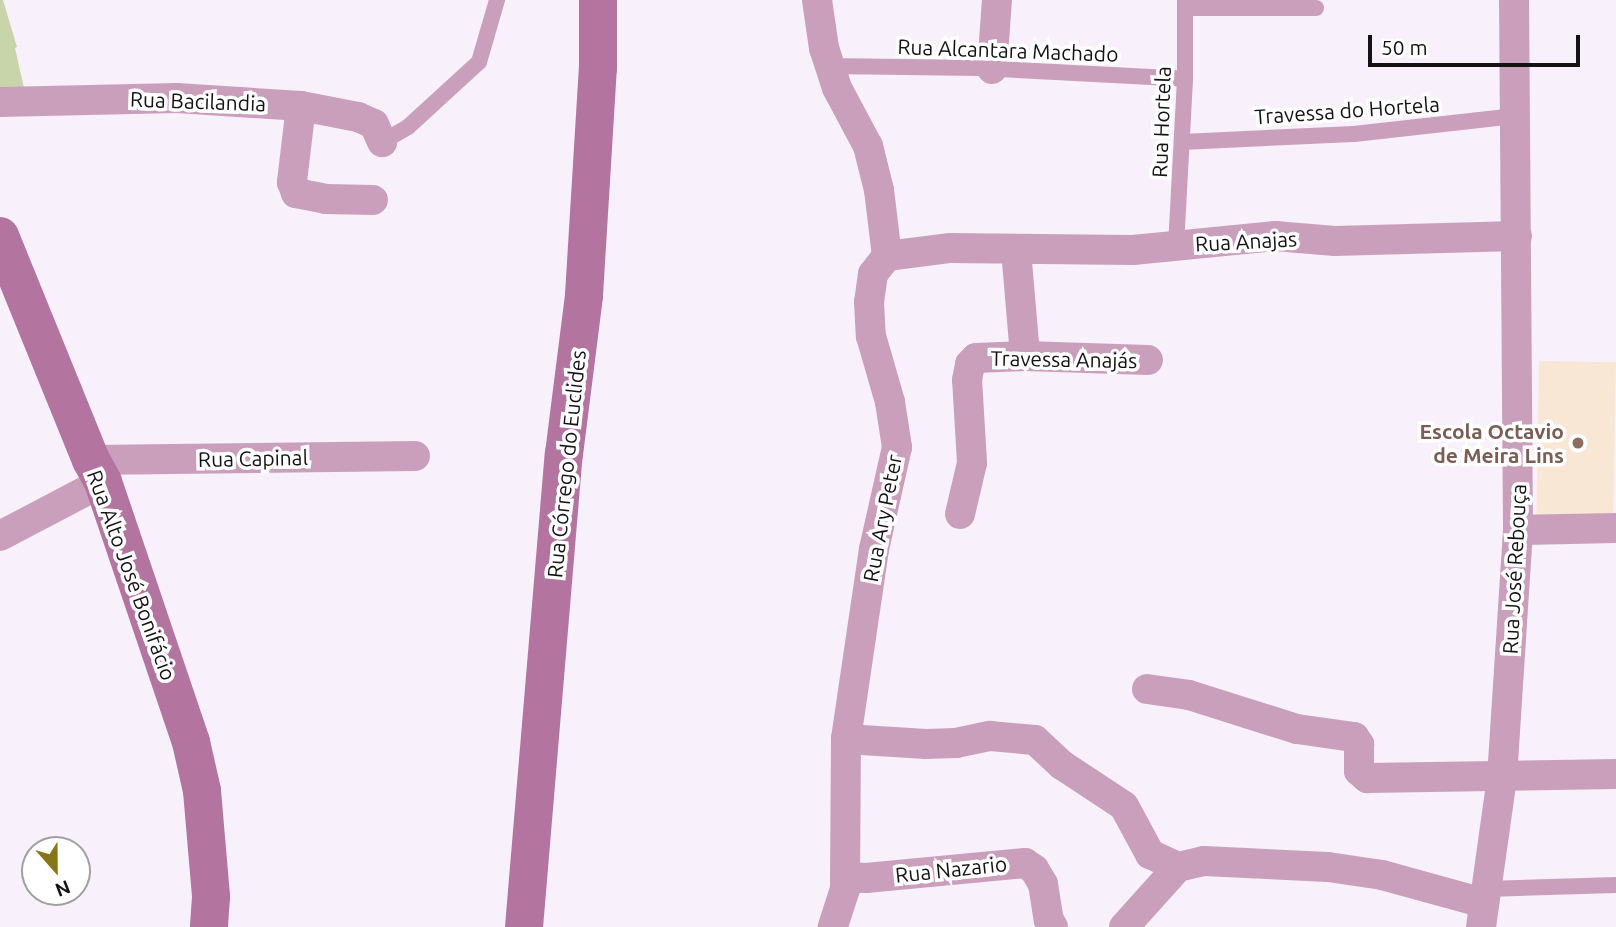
<!DOCTYPE html>
<html>
<head>
<meta charset="utf-8">
<style>
	body { margin:0 }
	#map { position:relative; width:1616px; height:927px; overflow:hidden; background:#f8f1fb; font-family:Ubuntu,sans-serif }
	div>[style] { position:absolute }
	.education>* { inset:0; background:#f9e7d6; transform-origin:0 0 }
	.green>* { inset:0; background:#c8d5ab }
	.lane>* { height:16px; margin:-8px; padding:0 8px; transform-origin:8px; border-radius:8px; background:#ca9fbc }
	.street>* { height:30px; margin:-15px; padding:0 15px; transform-origin:15px; border-radius:15px; background:#ca9fbc }
	.secondary>* { height:38px; margin:-19px; padding:0 19px; transform-origin:19px; border-radius:19px; background:#b374a0 }
	.dots>* { width:19px; height:19px; translate:-50% -50%; box-sizing:border-box; border:4px solid #fff; border-radius:50% }
	span { translate:-50% -50%; white-space:nowrap; text-align:center; line-height:1.15; -webkit-text-stroke:7px #fff; paint-order:stroke }
	.street-label { font-size:21px; color:#141215 }
	.education-label { font-size:21px; color:#785e54; font-weight:700 }
	.right { translate:-100% -50%; text-align:right }
	.north { position:absolute; left:21px; top:836px; width:70px; height:70px; box-sizing:border-box; background:#fff; border:2px solid #a1a0a1; border-radius:50%; rotate:159deg; font-size:19px; font-weight:700; line-height:28px; text-align:center; color:#141215 }
	.north::after { content:''; display:block; margin:auto; width:24px; height:32px; background:#867619; clip-path:polygon(50% 0,100% 100%,50% 72%,0 100%) }
	.scale { position:absolute; left:1368px; top:35px; width:212px; height:32px; box-sizing:border-box; border:4px solid #141215; border-top:0; padding-left:9px; font-size:21px; line-height:24px; white-space:nowrap; color:#141215; -webkit-text-stroke:5px #fff; paint-order:stroke }
</style>
</head>
<body>
<div id="map">
	<div class="education">
		<i style="left:1539px;top:361px;width:77px;height:164px;rotate:1deg"></i>
	</div>
	<div class="green">
		<i style="clip-path:polygon(0 0,3px 0,17px 47px,15px 48px,24px 88px,0 87px)"></i>
	</div>
	<div class="lane">
		<i style="left:1185px;top:8px;width:131px"></i>
		<i style="left:830px;top:66px;width:148px;rotate:0.8deg"></i>
		<i style="left:978px;top:68px;width:207px;rotate:3deg"></i>
		<i style="left:382px;top:142px;width:30px;rotate:-30deg"></i>
		<i style="left:408px;top:127px;width:96px;rotate:-42.5deg"></i>
		<i style="left:479px;top:62px;width:65px;rotate:-73.8deg"></i>
		<i style="left:1182px;top:142px;width:172px;rotate:-2.7deg"></i>
		<i style="left:1354px;top:134px;width:162px;rotate:-6.4deg"></i>
		<i style="left:1176px;top:246px;width:167px;rotate:-86.9deg"></i>
		<i style="left:1185px;top:79px;width:79px;rotate:-90deg"></i>
		<i style="left:1487px;top:889px;width:129px;rotate:-1.8deg"></i>
	</div>
	<div class="street">
		<i style="left:817px;top:0;width:49px;rotate:81.7deg"></i>
		<i style="left:824px;top:48px;width:42px;rotate:72deg"></i>
		<i style="left:837px;top:88px;width:66px;rotate:61.9deg"></i>
		<i style="left:868px;top:146px;width:45px;rotate:76deg"></i>
		<i style="left:879px;top:190px;width:66px;rotate:83.1deg"></i>
		<i style="left:887px;top:256px;width:23px;rotate:128deg"></i>
		<i style="left:873px;top:274px;width:28px;rotate:98deg"></i>
		<i style="left:869px;top:302px;width:34px;rotate:87deg"></i>
		<i style="left:871px;top:336px;width:69px;rotate:73.9deg"></i>
		<i style="left:890px;top:402px;width:46px;rotate:81.2deg"></i>
		<i style="left:897px;top:447px;width:105px;rotate:102.7deg"></i>
		<i style="left:874px;top:549px;width:192px;rotate:98.4deg"></i>
		<i style="left:846px;top:739px;width:150px;rotate:90.4deg"></i>
		<i style="left:845px;top:889px;width:40px;rotate:108deg"></i>
		<i style="left:992px;top:69px;width:69px;rotate:-85.9deg"></i>
		<i style="left:0;top:102px;width:177px;rotate:-1.3deg"></i>
		<i style="left:177px;top:98px;width:124px;rotate:3.7deg"></i>
		<i style="left:301px;top:106px;width:58px;rotate:10.9deg"></i>
		<i style="left:358px;top:117px;width:17px;rotate:24deg"></i>
		<i style="left:374px;top:124px;width:20px;rotate:66deg"></i>
		<i style="left:301px;top:106px;width:77px;rotate:96.8deg"></i>
		<i style="left:292px;top:182px;width:12px;rotate:70deg"></i>
		<i style="left:296px;top:193px;width:31px;rotate:11deg"></i>
		<i style="left:326px;top:199px;width:47px;rotate:1.2deg"></i>
		<i style="left:1016px;top:250px;width:106px;rotate:85.1deg"></i>
		<i style="left:887px;top:256px;width:64px;rotate:-7.2deg"></i>
		<i style="left:950px;top:248px;width:183px;rotate:0.6deg"></i>
		<i style="left:1133px;top:250px;width:143px;rotate:-5.6deg"></i>
		<i style="left:1275px;top:236px;width:60px;rotate:4.8deg"></i>
		<i style="left:1335px;top:241px;width:182px;rotate:-1.6deg"></i>
		<i style="left:91px;top:460px;width:324px;rotate:-0.7deg"></i>
		<i style="left:960px;top:514px;width:52px;rotate:-76.8deg"></i>
		<i style="left:972px;top:463px;width:83px;rotate:-93.4deg"></i>
		<i style="left:967px;top:380px;width:16px;rotate:-79deg"></i>
		<i style="left:970px;top:364px;width:8px;rotate:-45deg"></i>
		<i style="left:976px;top:358px;width:49px;rotate:-2.3deg"></i>
		<i style="left:1025px;top:356px;width:123px;rotate:1.9deg"></i>
		<i style="left:1518px;top:530px;width:98px;rotate:-1.2deg"></i>
		<i style="left:0;top:536px;width:116px;rotate:-27.7deg"></i>
		<i style="left:1147px;top:689px;width:42px;rotate:8.1deg"></i>
		<i style="left:1189px;top:695px;width:113px;rotate:17.5deg"></i>
		<i style="left:1297px;top:729px;width:58px;rotate:8deg"></i>
		<i style="left:1354px;top:737px;width:9px;rotate:54deg"></i>
		<i style="left:1359px;top:744px;width:27px;rotate:90deg"></i>
		<i style="left:1359px;top:771px;width:11px;rotate:41deg"></i>
		<i style="left:1367px;top:778px;width:249px;rotate:-0.9deg"></i>
		<i style="left:846px;top:739px;width:80px;rotate:3.6deg"></i>
		<i style="left:926px;top:744px;width:30px;rotate:-2deg"></i>
		<i style="left:956px;top:743px;width:35px;rotate:-12deg"></i>
		<i style="left:990px;top:736px;width:45px;rotate:5.1deg"></i>
		<i style="left:1035px;top:740px;width:37px;rotate:43deg"></i>
		<i style="left:1062px;top:765px;width:74px;rotate:33.5deg"></i>
		<i style="left:1124px;top:806px;width:55px;rotate:61.6deg"></i>
		<i style="left:1150px;top:854px;width:31px;rotate:25deg"></i>
		<i style="left:846px;top:877px;width:20px;rotate:3deg"></i>
		<i style="left:866px;top:878px;width:160px;rotate:-5.4deg"></i>
		<i style="left:1025px;top:863px;width:11px;rotate:34deg"></i>
		<i style="left:1034px;top:869px;width:17px;rotate:59deg"></i>
		<i style="left:1043px;top:884px;width:36px;rotate:81deg"></i>
		<i style="left:1049px;top:920px;width:8px;rotate:60deg"></i>
		<i style="left:1124px;top:927px;width:81px;rotate:-48deg"></i>
		<i style="left:1178px;top:867px;width:27px;rotate:-13deg"></i>
		<i style="left:1204px;top:861px;width:124px;rotate:2.8deg"></i>
		<i style="left:1328px;top:867px;width:55px;rotate:8.4deg"></i>
		<i style="left:1382px;top:875px;width:106px;rotate:15.4deg"></i>
		<i style="left:1481px;top:927px;width:150px;rotate:-82deg"></i>
		<i style="left:1502px;top:778px;width:249px;rotate:-86.3deg"></i>
		<i style="left:1518px;top:530px;width:530px;rotate:-90.43deg"></i>
	</div>
	<div class="secondary">
		<i style="left:0;top:236px;width:242px;rotate:67.9deg"></i>
		<i style="left:91px;top:460px;width:25px;rotate:61deg"></i>
		<i style="left:103px;top:482px;width:274px;rotate:71.3deg"></i>
		<i style="left:191px;top:742px;width:50px;rotate:77.3deg"></i>
		<i style="left:202px;top:791px;width:106px;rotate:85.1deg"></i>
		<i style="left:211px;top:897px;width:30px;rotate:94deg"></i>
		<i style="left:524px;top:927px;width:475px;rotate:-85.2deg"></i>
		<i style="left:564px;top:454px;width:160px;rotate:-82.8deg"></i>
		<i style="left:584px;top:295px;width:227px;rotate:-86.5deg"></i>
		<i style="left:598px;top:68px;width:68px;rotate:-90deg"></i>
	</div>
	<div class="dots">
		<i style="left:1578px;top:443px;background:#8d6e63"></i>
	</div>
	<div class="street-label">
		<span style="left:1008px;top:50px;rotate:2deg">Rua Alcantara Machado</span>
		<span style="left:198px;top:101px;rotate:2deg">Rua Bacilandia</span>
		<span style="left:1347px;top:110px;rotate:-4deg">Travessa do Hortela</span>
		<span style="left:1161px;top:122px;rotate:-88deg">Rua Hortela</span>
		<span style="left:1246px;top:241px;rotate:-3deg">Rua Anajas</span>
		<span style="left:1064px;top:359px;rotate:1deg">Travessa Anajás</span>
		<span style="left:253px;top:458px;rotate:-1deg">Rua Capinal</span>
		<span style="left:566px;top:464px;rotate:-84deg">Rua Córrego do Euclides</span>
		<span style="left:882px;top:518px;rotate:-79deg">Rua Ary Peter</span>
		<span style="left:1514px;top:569px;rotate:-87deg">Rua José Rebouça</span>
		<span style="left:132px;top:575px;rotate:70deg">Rua Alto José Bonifácio</span>
		<span style="left:951px;top:869px;rotate:-6deg">Rua Nazario</span>
	</div>
	<div class="education-label">
		<span class="right" style="left:1564px;top:443px">Escola Octavio<br>de Meira Lins</span>
	</div>
	<div class="north">N</div>
	<div class="scale">50 m</div>
</div>
</body>
</html>
